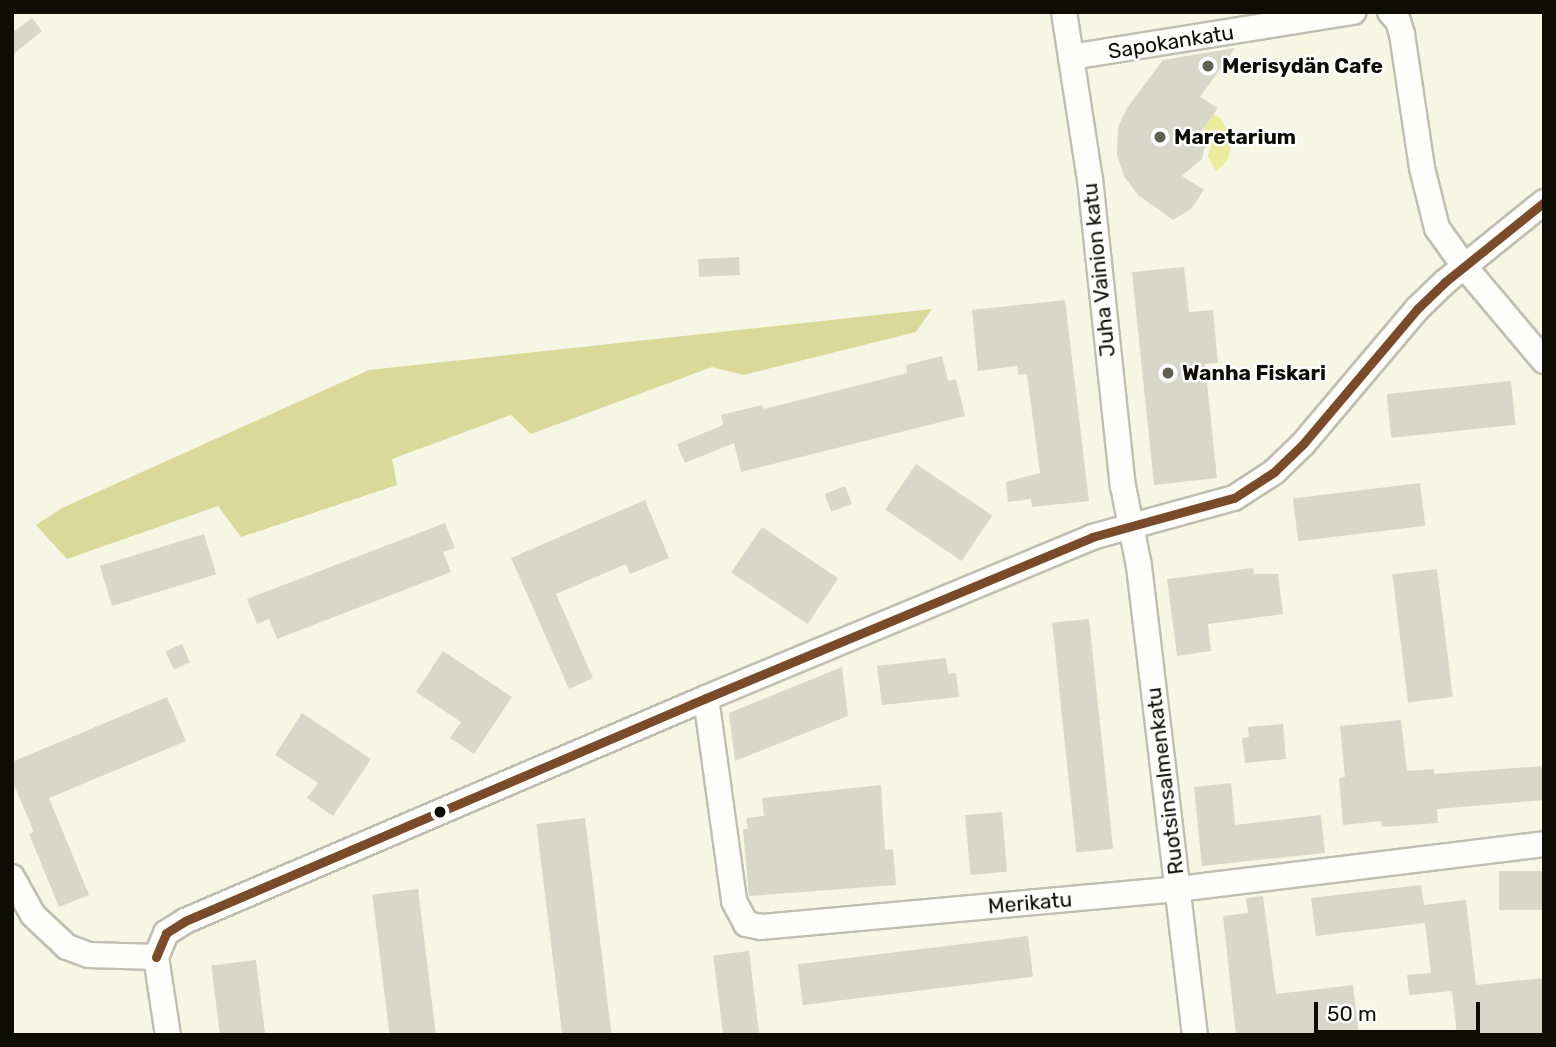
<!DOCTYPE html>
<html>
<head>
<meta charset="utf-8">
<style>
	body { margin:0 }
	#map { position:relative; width:1556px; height:1047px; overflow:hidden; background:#f6f6e4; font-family:Rubik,sans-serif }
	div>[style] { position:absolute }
	.forest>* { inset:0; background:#dbd999 }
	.water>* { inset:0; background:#ecea9d }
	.building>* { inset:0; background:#d8d8ca; transform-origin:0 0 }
	.roads { filter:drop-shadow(2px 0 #bfbfb1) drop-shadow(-2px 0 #bfbfb1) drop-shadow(0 2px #bfbfb1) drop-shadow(0 -2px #bfbfb1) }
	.minor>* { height:24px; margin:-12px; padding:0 12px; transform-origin:12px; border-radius:12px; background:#fefefb }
	.bus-1>* { height:9px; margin:-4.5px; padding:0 4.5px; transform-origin:4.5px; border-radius:4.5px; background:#7a4b2a }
	.dots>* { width:19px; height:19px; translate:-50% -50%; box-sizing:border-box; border:4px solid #fff; border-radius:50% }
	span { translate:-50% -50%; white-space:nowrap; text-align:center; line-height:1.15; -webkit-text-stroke:5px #fff; paint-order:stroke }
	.street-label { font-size:21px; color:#0d0d04 }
	.poi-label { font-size:21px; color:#0d0d04; font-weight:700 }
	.left { translate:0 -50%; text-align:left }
	.frame { position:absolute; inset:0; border:14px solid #0d0d04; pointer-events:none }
	.scale { position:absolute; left:1314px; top:1002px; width:166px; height:32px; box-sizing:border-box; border:4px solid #0d0d04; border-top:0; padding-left:9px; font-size:21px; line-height:24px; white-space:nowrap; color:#0d0d04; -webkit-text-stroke:5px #fff; paint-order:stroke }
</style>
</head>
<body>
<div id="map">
	<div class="forest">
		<i style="clip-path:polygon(932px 309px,916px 332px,743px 375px,712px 367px,531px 434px,511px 415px,392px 459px,397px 485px,241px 537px,218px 506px,67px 559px,36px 525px,62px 508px,369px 370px)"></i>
	</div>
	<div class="water">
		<i style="clip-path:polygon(1213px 114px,1220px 118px,1228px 131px,1231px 145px,1228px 160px,1216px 171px,1208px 156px,1212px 140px,1204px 128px)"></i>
	</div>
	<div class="building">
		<i style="clip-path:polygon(32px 18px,42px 31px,12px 55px,12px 33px)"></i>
		<i style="clip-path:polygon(1235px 48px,1200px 97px,1218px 108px,1200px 133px,1206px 140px,1202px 159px,1182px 176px,1204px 190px,1191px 209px,1173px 220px,1138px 195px,1124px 176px,1117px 155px,1118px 127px,1127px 108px,1163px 60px)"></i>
		<i style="left:739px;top:257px;width:18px;height:41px;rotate:87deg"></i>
		<i style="clip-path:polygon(1184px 267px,1189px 312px,1213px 310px,1218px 363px,1205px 364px,1217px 478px,1154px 485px,1132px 272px)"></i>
		<i style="clip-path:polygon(1065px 300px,1089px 501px,1032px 507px,1031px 499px,1008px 502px,1006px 482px,1040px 473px,1027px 374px,1018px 375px,1017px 366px,978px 371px,972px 310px)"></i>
		<i style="clip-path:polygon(942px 356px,948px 381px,956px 379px,965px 416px,741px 472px,734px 443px,685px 463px,677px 444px,723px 425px,721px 415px,762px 405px,764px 409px,907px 373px,906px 365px)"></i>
		<i style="left:1511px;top:381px;width:44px;height:125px;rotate:84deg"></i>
		<i style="left:916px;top:464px;width:92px;height:55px;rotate:34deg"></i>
		<i style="left:1420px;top:483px;width:43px;height:128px;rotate:83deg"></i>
		<i style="left:845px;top:486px;width:19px;height:22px;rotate:69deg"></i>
		<i style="clip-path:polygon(645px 500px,669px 558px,630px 574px,626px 564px,556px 594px,593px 678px,569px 689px,511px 558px)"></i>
		<i style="clip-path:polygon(445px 523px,455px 548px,443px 552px,451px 572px,277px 639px,269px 619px,257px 624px,247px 599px)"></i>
		<i style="left:762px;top:527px;width:92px;height:55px;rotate:34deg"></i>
		<i style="left:204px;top:534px;width:42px;height:109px;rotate:73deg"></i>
		<i style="clip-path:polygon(1253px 568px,1254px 574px,1278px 574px,1283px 614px,1208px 624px,1211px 651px,1177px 656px,1167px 579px)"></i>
		<i style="left:1437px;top:569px;width:129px;height:45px;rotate:83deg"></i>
		<i style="left:1089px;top:619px;width:231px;height:37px;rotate:84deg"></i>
		<i style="left:182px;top:644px;width:20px;height:18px;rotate:66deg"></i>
		<i style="clip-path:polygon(443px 651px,512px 697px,474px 754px,450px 738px,461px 722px,416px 692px)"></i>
		<i style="clip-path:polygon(946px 658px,948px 674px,956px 673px,959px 697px,882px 705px,877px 666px)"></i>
		<i style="clip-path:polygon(842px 667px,848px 716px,735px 761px,729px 713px)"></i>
		<i style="clip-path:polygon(167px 697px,186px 741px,49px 798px,89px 895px,59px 907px,29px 834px,34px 832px,12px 780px,12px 762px)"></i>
		<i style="clip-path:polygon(302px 713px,371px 759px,333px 816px,307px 798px,318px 783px,275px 755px)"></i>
		<i style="clip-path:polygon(1401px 720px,1407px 771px,1434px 769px,1434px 774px,1544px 766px,1544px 800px,1437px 809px,1438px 823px,1382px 827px,1381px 821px,1343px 825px,1339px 778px,1345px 777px,1340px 726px)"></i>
		<i style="clip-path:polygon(1283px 724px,1286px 759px,1245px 763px,1242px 738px,1249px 737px,1248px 727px)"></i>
		<i style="clip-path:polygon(1231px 783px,1235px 825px,1321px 815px,1325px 853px,1202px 866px,1194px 787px)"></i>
		<i style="clip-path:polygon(881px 785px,885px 850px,893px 849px,896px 885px,749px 896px,743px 829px,748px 829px,746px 818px,764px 816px,762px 798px)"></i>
		<i style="left:1002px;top:812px;width:60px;height:37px;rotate:85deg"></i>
		<i style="left:585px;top:818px;width:219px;height:49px;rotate:83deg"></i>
		<i style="left:1544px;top:871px;width:39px;height:45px;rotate:90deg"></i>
		<i style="clip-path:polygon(1421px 885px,1424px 905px,1466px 900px,1476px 985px,1544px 978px,1544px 1035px,1457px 1035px,1452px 991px,1409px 995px,1407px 975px,1431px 973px,1425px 923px,1316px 936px,1311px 898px)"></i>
		<i style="left:418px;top:889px;width:147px;height:46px;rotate:83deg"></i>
		<i style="clip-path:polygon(1263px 896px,1276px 994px,1353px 985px,1359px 1035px,1236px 1035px,1223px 916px,1248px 913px,1246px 898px)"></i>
		<i style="left:1028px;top:936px;width:41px;height:232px;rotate:83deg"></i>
		<i style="left:749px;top:951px;width:85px;height:36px;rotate:83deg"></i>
		<i style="left:256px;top:960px;width:76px;height:45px;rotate:83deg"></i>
	</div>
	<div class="roads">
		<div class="minor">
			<i style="left:1064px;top:12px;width:169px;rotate:81.2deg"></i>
			<i style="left:1090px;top:179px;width:309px;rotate:83.9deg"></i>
			<i style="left:1123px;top:486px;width:82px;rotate:78.7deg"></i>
			<i style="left:1139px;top:566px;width:472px;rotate:83.2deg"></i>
			<i style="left:1390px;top:12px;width:12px;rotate:48deg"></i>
			<i style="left:1398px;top:21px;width:14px;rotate:73deg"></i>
			<i style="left:1402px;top:34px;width:135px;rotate:81.5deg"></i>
			<i style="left:1422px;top:168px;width:62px;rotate:76deg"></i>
			<i style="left:1437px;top:228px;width:47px;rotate:54.6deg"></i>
			<i style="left:1464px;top:266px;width:124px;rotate:49.9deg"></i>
			<i style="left:1071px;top:57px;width:286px;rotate:-9.1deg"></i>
			<i style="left:706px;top:698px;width:205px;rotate:82.1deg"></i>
			<i style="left:734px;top:901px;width:26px;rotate:62deg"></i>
			<i style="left:746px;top:924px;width:15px;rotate:11deg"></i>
			<i style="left:761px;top:927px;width:420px;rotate:-5.2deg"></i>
			<i style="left:1179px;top:889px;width:368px;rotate:-7deg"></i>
			<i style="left:12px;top:877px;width:43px;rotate:61.1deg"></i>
			<i style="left:33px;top:915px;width:47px;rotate:43.3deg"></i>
			<i style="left:67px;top:947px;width:23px;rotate:20deg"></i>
			<i style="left:89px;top:955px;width:67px;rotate:1.7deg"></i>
			<i style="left:156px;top:957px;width:26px;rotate:-67deg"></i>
			<i style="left:166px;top:933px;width:22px;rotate:-32deg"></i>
			<i style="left:185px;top:921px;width:567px;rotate:-23.17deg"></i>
			<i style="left:706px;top:698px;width:418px;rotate:-22.6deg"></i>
			<i style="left:1092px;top:537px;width:147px;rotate:-15.4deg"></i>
			<i style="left:1234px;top:498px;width:48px;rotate:-33deg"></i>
			<i style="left:1274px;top:472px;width:40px;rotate:-44deg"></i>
			<i style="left:1303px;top:444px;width:177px;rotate:-49.8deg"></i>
			<i style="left:1417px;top:309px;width:39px;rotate:-44deg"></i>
			<i style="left:1445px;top:282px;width:127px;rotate:-38.9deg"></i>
			<i style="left:156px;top:957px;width:79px;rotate:81.3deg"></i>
		</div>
	</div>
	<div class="bus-1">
		<i style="left:156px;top:957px;width:26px;rotate:-67deg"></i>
		<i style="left:166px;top:933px;width:22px;rotate:-32deg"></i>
		<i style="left:185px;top:921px;width:567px;rotate:-23.17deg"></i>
		<i style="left:706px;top:698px;width:418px;rotate:-22.6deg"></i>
		<i style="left:1092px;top:537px;width:147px;rotate:-15.4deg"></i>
		<i style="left:1234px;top:498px;width:48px;rotate:-33deg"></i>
		<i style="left:1274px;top:472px;width:40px;rotate:-44deg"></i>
		<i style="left:1303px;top:444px;width:177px;rotate:-49.8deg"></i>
		<i style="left:1417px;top:309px;width:39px;rotate:-44deg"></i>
		<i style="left:1445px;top:282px;width:127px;rotate:-38.9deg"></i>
	</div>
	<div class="dots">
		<i style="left:1208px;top:66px;background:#5f5f52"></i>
		<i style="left:1160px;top:137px;background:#5f5f52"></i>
		<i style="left:1168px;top:373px;background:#5f5f52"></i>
		<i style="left:440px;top:812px;background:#0d0d04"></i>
	</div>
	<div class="street-label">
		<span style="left:1171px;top:42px;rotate:-9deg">Sapokankatu</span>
		<span style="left:1099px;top:270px;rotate:-96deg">Juha Vainion katu</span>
		<span style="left:1165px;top:781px;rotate:-97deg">Ruotsinsalmenkatu</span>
		<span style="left:1030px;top:903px;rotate:-5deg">Merikatu</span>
	</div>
	<div class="poi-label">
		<span class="left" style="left:1222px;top:66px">Merisydän Cafe</span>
		<span class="left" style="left:1174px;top:137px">Maretarium</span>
		<span class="left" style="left:1182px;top:373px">Wanha Fiskari</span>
	</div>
	<div class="frame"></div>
	<div class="scale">50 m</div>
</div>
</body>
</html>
